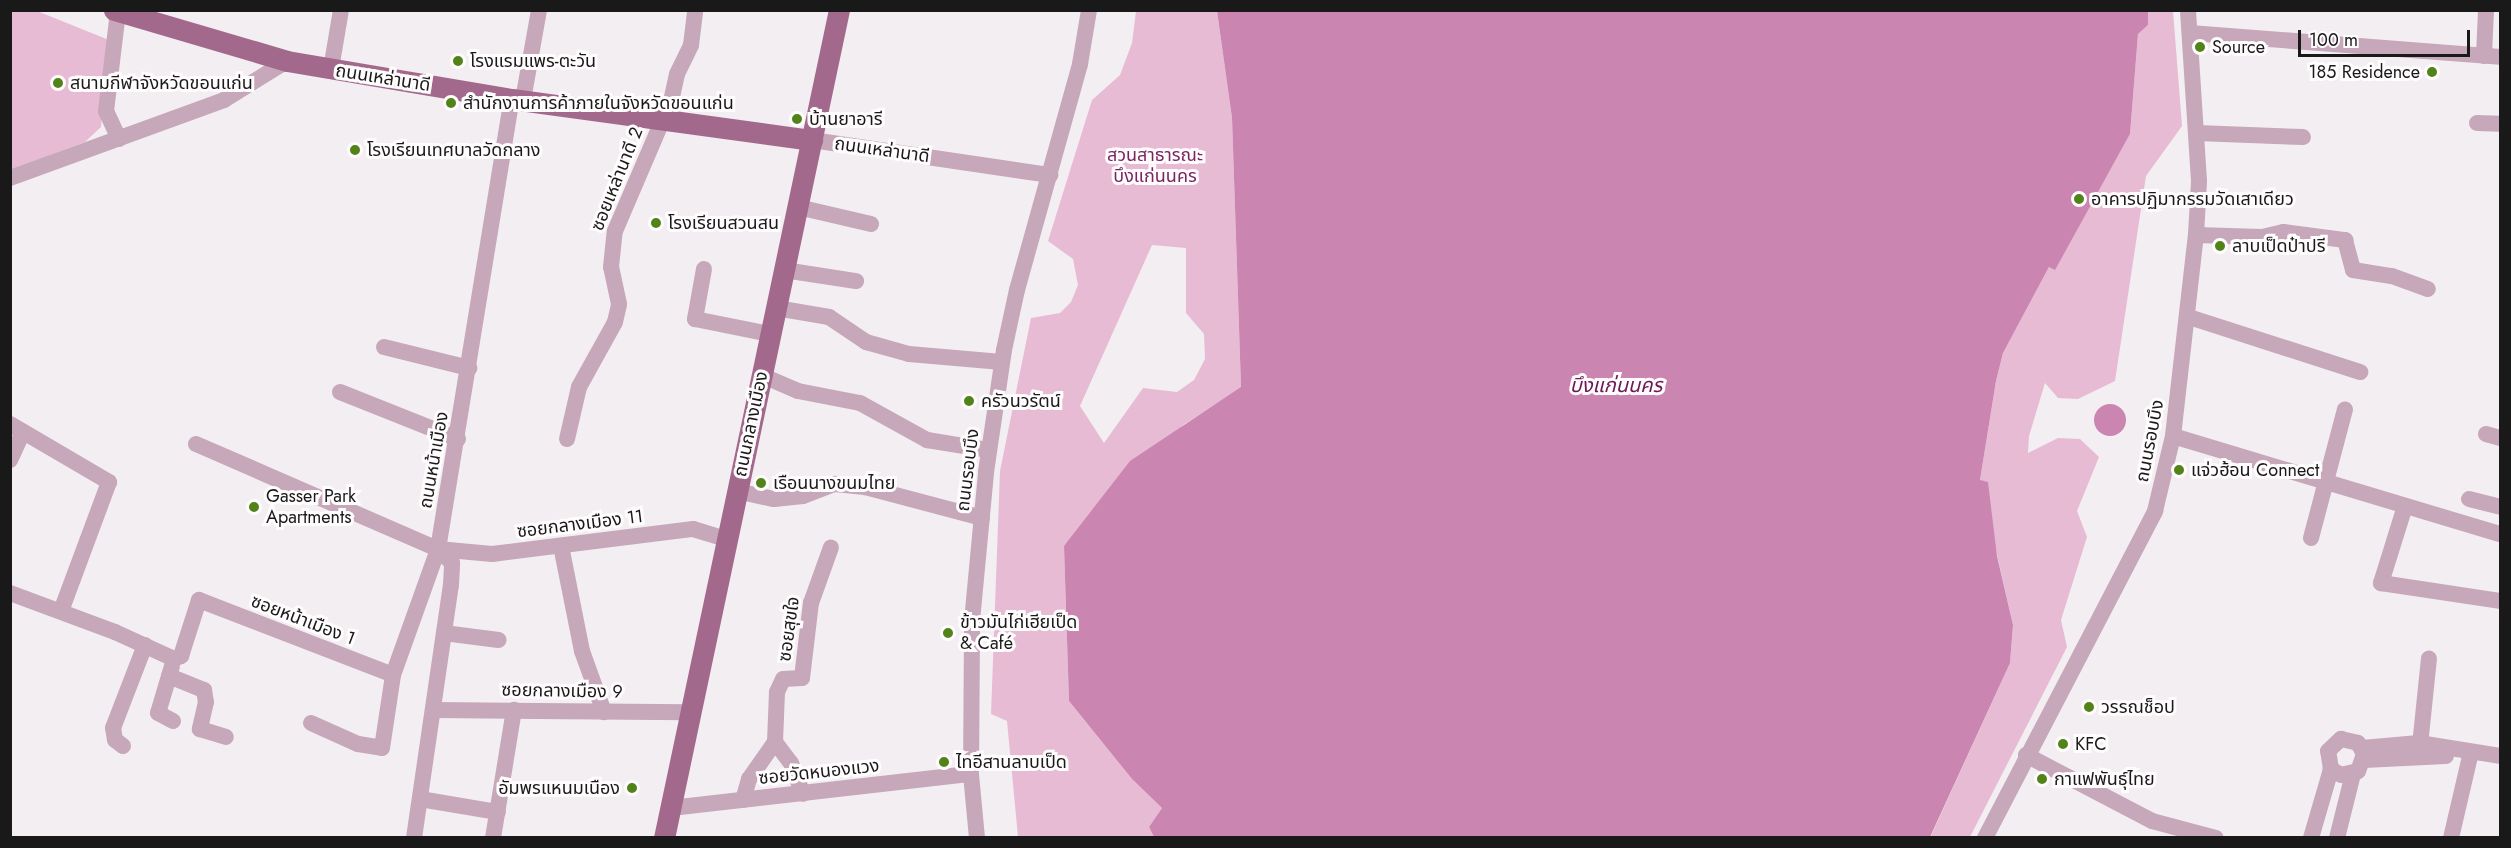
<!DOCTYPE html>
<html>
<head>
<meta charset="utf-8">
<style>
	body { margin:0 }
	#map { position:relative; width:2511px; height:848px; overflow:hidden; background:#f3eef1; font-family:Jost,"Noto Sans Thai",sans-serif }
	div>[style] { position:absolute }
	.green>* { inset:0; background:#e8bbd5 }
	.water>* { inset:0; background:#ca85b0 }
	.round { border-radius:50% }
	.minor>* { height:16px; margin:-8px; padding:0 8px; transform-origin:8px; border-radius:8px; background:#c7a7ba }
	.major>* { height:21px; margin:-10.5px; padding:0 10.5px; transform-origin:10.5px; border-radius:10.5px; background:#a2698c }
	.dots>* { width:16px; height:16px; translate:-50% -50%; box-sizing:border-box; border:3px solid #fffcfe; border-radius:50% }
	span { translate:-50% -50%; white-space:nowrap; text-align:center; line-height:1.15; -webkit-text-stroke:6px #fffcfe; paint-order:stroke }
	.poi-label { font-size:18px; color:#1a191a }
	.left { translate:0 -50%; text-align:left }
	.right { translate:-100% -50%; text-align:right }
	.street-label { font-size:18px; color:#1a191a }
	.park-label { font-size:18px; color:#79265f }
	.water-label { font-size:20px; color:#6d1a54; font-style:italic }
	.frame { position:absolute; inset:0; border:12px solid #1a191a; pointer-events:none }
	.scale { position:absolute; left:2298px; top:30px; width:172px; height:27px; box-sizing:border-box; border:3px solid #1a191a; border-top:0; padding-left:8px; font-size:18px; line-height:21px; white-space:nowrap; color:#1a191a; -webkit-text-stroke:4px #fffcfe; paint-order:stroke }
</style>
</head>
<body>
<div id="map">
	<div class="green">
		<i style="clip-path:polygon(11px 11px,37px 11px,109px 40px,101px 127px,85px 142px,11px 170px)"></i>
		<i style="clip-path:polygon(evenodd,1136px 11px,1217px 11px,1232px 118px,1241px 388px,1183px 425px,1064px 546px,1069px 701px,1132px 779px,1162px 808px,1149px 827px,1154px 837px,1018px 837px,1007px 721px,991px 714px,1000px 471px,1031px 318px,1060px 313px,1071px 302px,1078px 285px,1073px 259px,1048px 241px,1092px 100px,1120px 75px,1132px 43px,1136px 11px,1152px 245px,1186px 248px,1186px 313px,1204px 334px,1205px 359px,1194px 380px,1177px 392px,1143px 388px,1104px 443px,1080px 406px,1152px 245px)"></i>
		<i style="clip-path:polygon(2148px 11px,2173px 11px,2182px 126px,2146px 176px,2115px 381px,2078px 399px,2058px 398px,2045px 383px,2029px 436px,2028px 453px,2058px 438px,2080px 439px,2099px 457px,2077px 511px,2087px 537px,2061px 620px,2067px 647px,1970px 837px,1930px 838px,2010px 663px,2013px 625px,1980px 480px,1996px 381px,2003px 353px,2049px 267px,2055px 269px,2130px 134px,2138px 34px,2148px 25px)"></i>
	</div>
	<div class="water">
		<i style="clip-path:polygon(1217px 11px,2148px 11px,2148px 25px,2138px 34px,2130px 134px,2055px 270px,2049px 267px,2003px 353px,1996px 381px,1980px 480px,1988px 482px,1997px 556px,2013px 625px,2010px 663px,1930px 837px,1154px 837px,1149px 827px,1162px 808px,1132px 779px,1069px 701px,1064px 546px,1130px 461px,1241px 387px,1232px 118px)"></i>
		<i class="round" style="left:2094px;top:404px;width:32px;height:32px"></i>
	</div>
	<div class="minor">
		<i style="left:118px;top:12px;width:100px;rotate:96.9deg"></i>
		<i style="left:106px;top:111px;width:31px;rotate:65deg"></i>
		<i style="left:2190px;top:33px;width:311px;rotate:4.4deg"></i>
		<i style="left:2484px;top:56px;width:46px;rotate:-87.5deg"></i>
		<i style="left:331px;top:69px;width:60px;rotate:-80.4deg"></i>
		<i style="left:523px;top:100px;width:91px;rotate:-79.9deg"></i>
		<i style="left:667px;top:120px;width:47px;rotate:-77.7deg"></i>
		<i style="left:677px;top:74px;width:32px;rotate:-64deg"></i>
		<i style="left:691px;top:45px;width:35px;rotate:-83deg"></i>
		<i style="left:2477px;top:123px;width:23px;rotate:2deg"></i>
		<i style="left:2197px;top:133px;width:106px;rotate:2.2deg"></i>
		<i style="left:812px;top:140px;width:241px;rotate:8.4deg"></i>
		<i style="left:10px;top:178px;width:228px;rotate:-20deg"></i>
		<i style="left:224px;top:100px;width:74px;rotate:-31.8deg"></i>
		<i style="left:798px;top:207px;width:75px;rotate:13.1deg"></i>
		<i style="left:2196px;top:235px;width:66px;rotate:1.7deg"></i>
		<i style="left:2262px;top:237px;width:22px;rotate:-13deg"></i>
		<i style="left:2283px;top:232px;width:63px;rotate:7.4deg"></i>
		<i style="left:2345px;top:240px;width:31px;rotate:75deg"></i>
		<i style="left:2353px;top:270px;width:39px;rotate:9deg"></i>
		<i style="left:2392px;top:276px;width:38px;rotate:20deg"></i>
		<i style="left:704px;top:269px;width:51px;rotate:100.2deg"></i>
		<i style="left:695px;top:319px;width:76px;rotate:11.3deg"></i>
		<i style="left:784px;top:270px;width:73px;rotate:8.7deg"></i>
		<i style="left:776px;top:308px;width:54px;rotate:9.6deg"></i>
		<i style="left:829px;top:317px;width:45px;rotate:34deg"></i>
		<i style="left:866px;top:342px;width:45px;rotate:15.6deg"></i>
		<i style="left:909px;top:354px;width:93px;rotate:4.9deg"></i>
		<i style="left:2189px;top:317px;width:180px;rotate:17.8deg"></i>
		<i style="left:384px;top:347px;width:88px;rotate:13.9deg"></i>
		<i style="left:761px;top:375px;width:40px;rotate:23.4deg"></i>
		<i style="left:798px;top:391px;width:63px;rotate:11deg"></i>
		<i style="left:860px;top:403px;width:77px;rotate:28.9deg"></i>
		<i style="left:927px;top:440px;width:63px;rotate:9.2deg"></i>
		<i style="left:340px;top:392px;width:127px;rotate:21.7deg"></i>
		<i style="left:10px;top:424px;width:115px;rotate:30.4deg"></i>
		<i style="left:109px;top:482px;width:138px;rotate:110.4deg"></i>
		<i style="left:2486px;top:434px;width:15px;rotate:16deg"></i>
		<i style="left:2173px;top:436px;width:341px;rotate:16.7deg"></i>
		<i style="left:567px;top:439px;width:53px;rotate:-77deg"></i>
		<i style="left:579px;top:387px;width:74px;rotate:-61deg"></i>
		<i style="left:615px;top:322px;width:18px;rotate:-77deg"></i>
		<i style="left:619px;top:304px;width:38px;rotate:-102deg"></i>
		<i style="left:611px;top:267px;width:36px;rotate:-84deg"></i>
		<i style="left:615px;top:231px;width:122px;rotate:-66.8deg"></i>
		<i style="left:196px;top:444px;width:264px;rotate:23.5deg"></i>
		<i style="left:438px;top:549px;width:54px;rotate:5.3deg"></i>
		<i style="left:492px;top:554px;width:203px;rotate:-7.1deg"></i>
		<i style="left:693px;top:529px;width:34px;rotate:17deg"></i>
		<i style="left:10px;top:460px;width:29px;rotate:-65deg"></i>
		<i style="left:736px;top:491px;width:39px;rotate:12deg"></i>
		<i style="left:774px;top:499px;width:29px;rotate:-6deg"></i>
		<i style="left:803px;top:496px;width:34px;rotate:-21deg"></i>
		<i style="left:835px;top:484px;width:30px;rotate:6deg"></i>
		<i style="left:865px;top:487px;width:121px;rotate:14.8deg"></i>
		<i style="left:2469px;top:499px;width:32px;rotate:14deg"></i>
		<i style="left:2405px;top:506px;width:81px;rotate:107.3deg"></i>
		<i style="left:2381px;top:583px;width:120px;rotate:8.6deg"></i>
		<i style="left:2311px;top:538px;width:133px;rotate:-75.2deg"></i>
		<i style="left:561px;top:546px;width:107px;rotate:78.7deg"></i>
		<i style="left:582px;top:651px;width:65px;rotate:70.2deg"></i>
		<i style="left:10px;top:593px;width:112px;rotate:20.4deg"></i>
		<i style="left:115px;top:632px;width:65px;rotate:24.6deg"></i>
		<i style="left:174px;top:659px;width:8px;rotate:-23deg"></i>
		<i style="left:181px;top:656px;width:59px;rotate:-72.2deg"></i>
		<i style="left:199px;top:600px;width:208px;rotate:21.1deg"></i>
		<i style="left:444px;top:633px;width:55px;rotate:7.3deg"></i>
		<i style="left:172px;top:666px;width:49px;rotate:106.6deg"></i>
		<i style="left:158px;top:713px;width:17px;rotate:28deg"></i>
		<i style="left:169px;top:676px;width:38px;rotate:22deg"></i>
		<i style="left:204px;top:690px;width:12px;rotate:81deg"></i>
		<i style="left:206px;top:702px;width:28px;rotate:103deg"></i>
		<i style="left:200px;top:729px;width:27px;rotate:17deg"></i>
		<i style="left:435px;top:710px;width:253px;rotate:0.5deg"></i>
		<i style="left:311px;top:723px;width:51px;rotate:24.1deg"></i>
		<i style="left:358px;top:744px;width:24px;rotate:9deg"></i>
		<i style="left:382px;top:748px;width:74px;rotate:-81.4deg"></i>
		<i style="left:393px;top:675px;width:134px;rotate:-70.3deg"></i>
		<i style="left:438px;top:549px;width:456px;rotate:-80.7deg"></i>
		<i style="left:775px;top:742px;width:26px;rotate:53deg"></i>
		<i style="left:791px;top:763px;width:33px;rotate:69deg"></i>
		<i style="left:123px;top:746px;width:10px;rotate:-143deg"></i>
		<i style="left:115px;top:740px;width:12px;rotate:-99deg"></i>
		<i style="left:113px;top:728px;width:89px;rotate:-68.9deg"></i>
		<i style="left:2362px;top:748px;width:57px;rotate:-5deg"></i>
		<i style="left:2419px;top:743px;width:82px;rotate:9.1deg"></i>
		<i style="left:2026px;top:755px;width:142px;rotate:27.6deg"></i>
		<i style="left:2152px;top:821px;width:66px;rotate:14.9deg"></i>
		<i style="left:2419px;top:755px;width:97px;rotate:-84.1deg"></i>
		<i style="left:2364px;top:760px;width:82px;rotate:-2.8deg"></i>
		<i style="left:420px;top:799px;width:79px;rotate:9.5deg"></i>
		<i style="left:743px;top:800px;width:22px;rotate:-74deg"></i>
		<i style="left:749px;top:779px;width:45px;rotate:-54.9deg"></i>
		<i style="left:775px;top:742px;width:50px;rotate:-87.7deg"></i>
		<i style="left:777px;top:692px;width:14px;rotate:-65deg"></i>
		<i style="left:783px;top:679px;width:19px;rotate:-3deg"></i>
		<i style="left:802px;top:678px;width:76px;rotate:-83.2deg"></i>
		<i style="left:811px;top:603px;width:59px;rotate:-70.3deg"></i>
		<i style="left:671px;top:808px;width:302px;rotate:-6.5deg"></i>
		<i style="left:414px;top:838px;width:256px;rotate:-81.7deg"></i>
		<i style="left:451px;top:585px;width:22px;rotate:-87deg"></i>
		<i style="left:452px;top:563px;width:20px;rotate:-135deg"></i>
		<i style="left:493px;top:838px;width:130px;rotate:-80.7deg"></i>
		<i style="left:977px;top:838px;width:64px;rotate:-95.4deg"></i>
		<i style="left:971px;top:774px;width:153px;rotate:-89.6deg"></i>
		<i style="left:972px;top:621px;width:150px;rotate:-84.6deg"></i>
		<i style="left:986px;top:472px;width:123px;rotate:-81.6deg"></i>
		<i style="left:1004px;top:350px;width:61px;rotate:-77.8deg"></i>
		<i style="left:1017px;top:290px;width:235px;rotate:-74.4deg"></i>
		<i style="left:1080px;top:64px;width:55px;rotate:-80.5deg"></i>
		<i style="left:1985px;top:838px;width:369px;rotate:-62.5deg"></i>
		<i style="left:2155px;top:511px;width:77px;rotate:-76.5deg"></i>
		<i style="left:2173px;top:436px;width:202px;rotate:-83.5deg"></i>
		<i style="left:2196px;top:235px;width:54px;rotate:-86.8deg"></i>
		<i style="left:2199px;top:181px;width:171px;rotate:-93.7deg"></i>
		<i style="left:2311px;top:838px;width:72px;rotate:-73.8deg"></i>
		<i style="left:2331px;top:769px;width:18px;rotate:-99deg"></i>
		<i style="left:2328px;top:751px;width:18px;rotate:-43deg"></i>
		<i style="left:2341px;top:739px;width:17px;rotate:13deg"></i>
		<i style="left:2358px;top:743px;width:13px;rotate:61deg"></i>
		<i style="left:2364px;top:754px;width:18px;rotate:109deg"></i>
		<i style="left:2358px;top:771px;width:17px;rotate:167deg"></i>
		<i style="left:2341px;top:775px;width:12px;rotate:-149deg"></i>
		<i style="left:2337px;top:838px;width:66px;rotate:-76deg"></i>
		<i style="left:2451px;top:838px;width:88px;rotate:-76.9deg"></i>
	</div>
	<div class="major">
		<i style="left:114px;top:10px;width:180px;rotate:16.4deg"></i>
		<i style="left:287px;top:61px;width:228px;rotate:9.6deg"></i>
		<i style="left:512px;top:99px;width:303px;rotate:7.8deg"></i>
		<i style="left:664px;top:838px;width:846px;rotate:-78.07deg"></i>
	</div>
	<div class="dots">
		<i style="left:2200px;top:47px;background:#518318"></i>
		<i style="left:458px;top:61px;background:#518318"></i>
		<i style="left:2432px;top:72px;background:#518318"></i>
		<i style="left:58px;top:83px;background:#518318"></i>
		<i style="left:451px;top:103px;background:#518318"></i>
		<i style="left:797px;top:119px;background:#518318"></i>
		<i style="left:355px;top:150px;background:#518318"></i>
		<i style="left:2079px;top:199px;background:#518318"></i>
		<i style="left:656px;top:223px;background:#518318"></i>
		<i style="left:2220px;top:246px;background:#518318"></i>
		<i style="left:969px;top:401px;background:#518318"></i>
		<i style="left:2179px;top:470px;background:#518318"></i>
		<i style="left:761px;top:483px;background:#518318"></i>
		<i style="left:254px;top:507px;background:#518318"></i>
		<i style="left:948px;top:633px;background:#518318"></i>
		<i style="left:2089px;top:707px;background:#518318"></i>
		<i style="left:2063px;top:744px;background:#518318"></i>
		<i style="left:944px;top:762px;background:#518318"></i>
		<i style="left:2042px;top:779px;background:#518318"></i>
		<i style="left:632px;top:788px;background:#518318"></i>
	</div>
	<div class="poi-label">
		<span class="left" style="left:2212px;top:47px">Source</span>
		<span class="left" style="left:470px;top:61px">โรงแรมแพร-ตะวัน</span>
		<span class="right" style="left:2420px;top:72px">185 Residence</span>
		<span class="left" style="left:70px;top:83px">สนามกีฬาจังหวัดขอนแก่น</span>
		<span class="left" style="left:463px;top:103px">สำนักงานการค้าภายในจังหวัดขอนแก่น</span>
		<span class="left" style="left:809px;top:119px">บ้านยาอารี</span>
		<span class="left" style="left:367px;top:150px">โรงเรียนเทศบาลวัดกลาง</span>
		<span class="left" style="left:2091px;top:199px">อาคารปฏิมากรรมวัดเสาเดียว</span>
		<span class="left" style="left:668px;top:223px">โรงเรียนสวนสน</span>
		<span class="left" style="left:2232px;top:246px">ลาบเป็ดป๋าปรี</span>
		<span class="left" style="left:981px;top:401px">ครัวนวรัตน์</span>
		<span class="left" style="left:2191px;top:470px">แจ่วฮ้อน Connect</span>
		<span class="left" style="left:773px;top:483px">เรือนนางขนมไทย</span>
		<span class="left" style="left:266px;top:507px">Gasser Park<br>Apartments</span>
		<span class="left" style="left:960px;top:633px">ข้าวมันไก่เฮียเป็ด<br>&amp; Café</span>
		<span class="left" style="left:2101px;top:707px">วรรณช็อป</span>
		<span class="left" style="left:2075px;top:744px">KFC</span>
		<span class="left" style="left:956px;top:762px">ไทอีสานลาบเป็ด</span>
		<span class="left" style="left:2054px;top:779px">กาแฟพันธุ์ไทย</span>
		<span class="right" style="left:620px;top:788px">อัมพรแหนมเนือง</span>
	</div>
	<div class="street-label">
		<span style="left:383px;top:78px;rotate:9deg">ถนนเหล่านาดี</span>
		<span style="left:882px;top:150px;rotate:8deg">ถนนเหล่านาดี</span>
		<span style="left:617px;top:179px;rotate:-68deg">ซอยเหล่านาดี 2</span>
		<span style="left:751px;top:424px;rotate:-78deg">ถนนกลางเมือง</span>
		<span style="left:2150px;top:441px;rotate:-79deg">ถนนรอบบึง</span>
		<span style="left:434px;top:460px;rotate:-80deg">ถนนหน้าเมือง</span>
		<span style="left:968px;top:470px;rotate:-83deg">ถนนรอบบึง</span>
		<span style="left:580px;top:524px;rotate:-7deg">ซอยกลางเมือง 11</span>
		<span style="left:303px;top:620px;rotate:21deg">ซอยหน้าเมือง 1</span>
		<span style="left:789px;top:629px;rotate:-82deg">ซอยสุขใจ</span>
		<span style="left:562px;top:691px;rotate:1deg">ซอยกลางเมือง 9</span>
		<span style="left:819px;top:772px;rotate:-6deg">ซอยวัดหนองแวง</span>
	</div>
	<div class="park-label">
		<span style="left:1155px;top:166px">สวนสาธารณะ<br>บึงแก่นนคร</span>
	</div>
	<div class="water-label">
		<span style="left:1616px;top:385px">บึงแก่นนคร</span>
	</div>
	<div class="frame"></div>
	<div class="scale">100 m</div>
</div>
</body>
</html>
